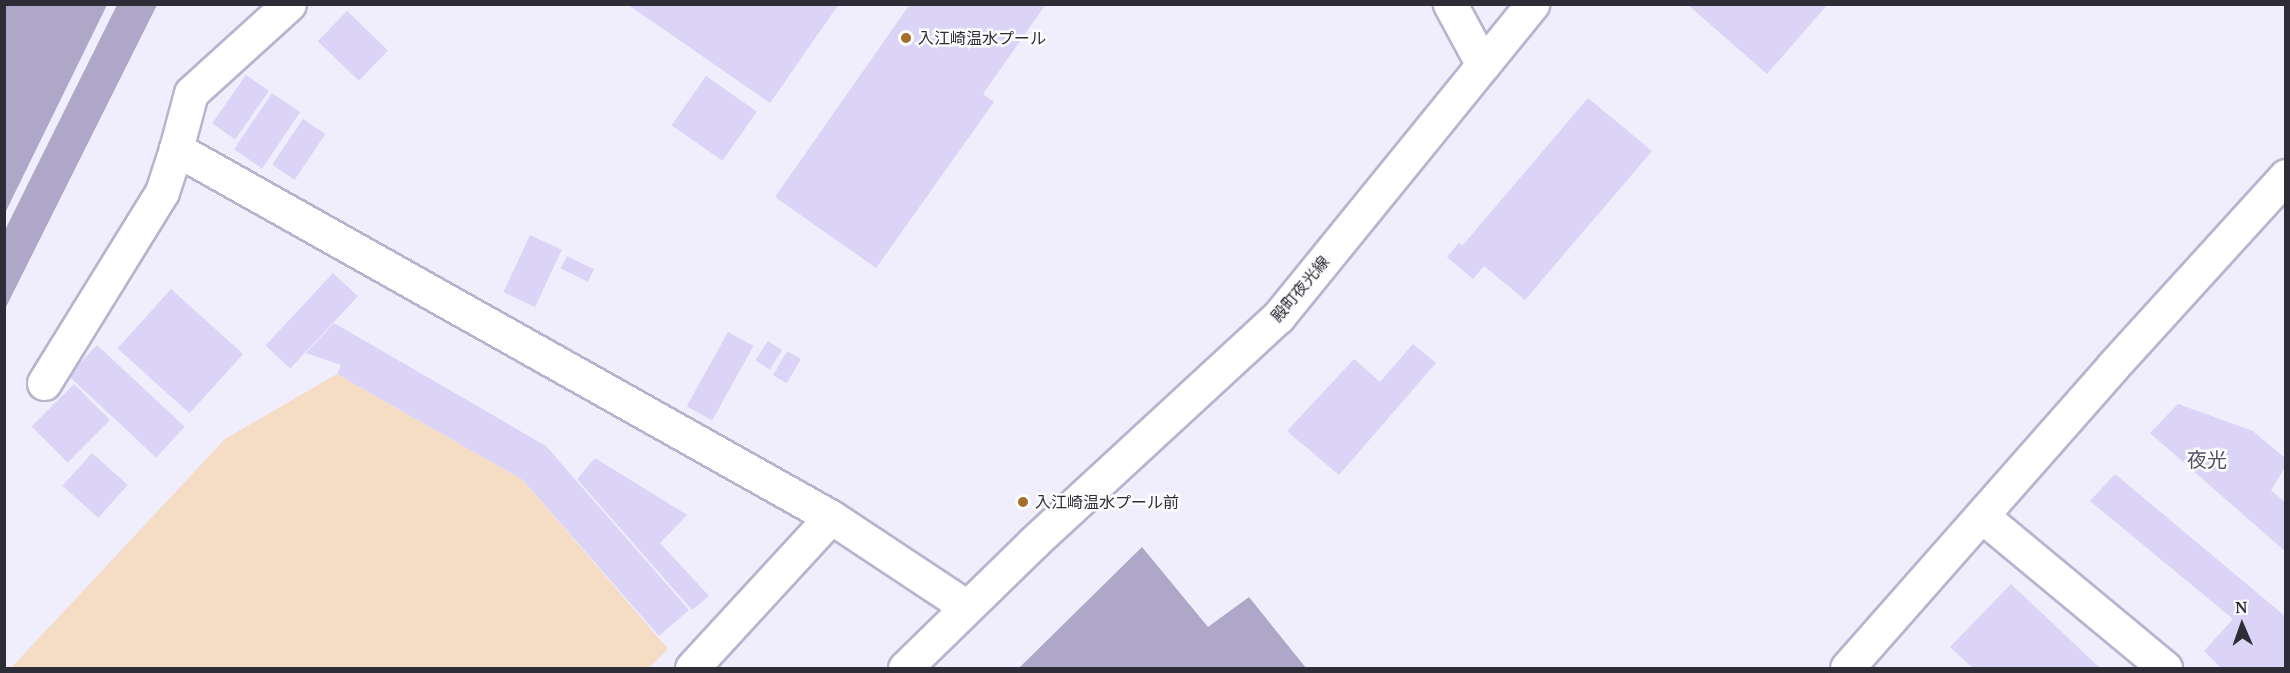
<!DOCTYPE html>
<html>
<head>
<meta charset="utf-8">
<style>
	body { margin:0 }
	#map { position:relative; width:2290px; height:673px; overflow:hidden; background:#f0edfd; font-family:"PT Serif","Noto Sans JP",serif }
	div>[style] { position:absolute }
	.green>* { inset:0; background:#f4dcc5 }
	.water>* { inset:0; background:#aea7c7 }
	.building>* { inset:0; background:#dbd4f6; transform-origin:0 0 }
	.roads { filter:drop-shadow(2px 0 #b9b3cd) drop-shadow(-2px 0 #b9b3cd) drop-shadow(0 2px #b9b3cd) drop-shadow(0 -2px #b9b3cd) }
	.minor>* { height:33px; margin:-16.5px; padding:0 16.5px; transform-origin:16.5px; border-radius:16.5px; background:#fff }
	.dots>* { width:16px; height:16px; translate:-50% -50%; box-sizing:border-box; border:3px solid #fcfcfc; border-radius:50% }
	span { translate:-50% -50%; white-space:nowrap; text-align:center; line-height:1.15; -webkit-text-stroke:5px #fcfcfc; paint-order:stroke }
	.poi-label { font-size:16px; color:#2e2c36 }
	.left { translate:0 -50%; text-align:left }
	.street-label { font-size:16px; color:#2e2c36 }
	.quarter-label { font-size:20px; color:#534e64 }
	.frame { position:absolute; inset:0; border:6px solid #2e2c36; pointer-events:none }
	.north { position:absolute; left:2212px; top:595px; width:60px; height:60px; -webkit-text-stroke:4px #fcfcfc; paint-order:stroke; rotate:358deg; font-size:16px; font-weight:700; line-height:24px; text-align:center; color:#2e2c36 }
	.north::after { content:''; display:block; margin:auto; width:21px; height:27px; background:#2e2c36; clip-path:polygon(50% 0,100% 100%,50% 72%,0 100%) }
</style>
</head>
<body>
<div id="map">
	<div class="green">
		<i style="clip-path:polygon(337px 374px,523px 480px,668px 649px,649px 668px,11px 668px,225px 439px)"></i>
	</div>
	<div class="water">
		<i style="clip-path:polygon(5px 4px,107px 5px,5px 213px,4px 5px)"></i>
		<i style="clip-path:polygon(117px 5px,157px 5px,5px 309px,5px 230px)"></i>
		<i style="clip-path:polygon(1142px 547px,1208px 627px,1249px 597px,1306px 668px,1019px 668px)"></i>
	</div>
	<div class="building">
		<i style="clip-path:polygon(627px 4px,839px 4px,770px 103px)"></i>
		<i style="clip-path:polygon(910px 4px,1046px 4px,983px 94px,994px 102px,876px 268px,775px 197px)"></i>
		<i style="clip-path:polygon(1687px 4px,1828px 4px,1767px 74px)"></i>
		<i style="left:347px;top:11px;width:57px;height:42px;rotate:44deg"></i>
		<i style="left:246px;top:75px;width:28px;height:59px;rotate:35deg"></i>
		<i style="left:706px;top:76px;width:62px;height:60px;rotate:35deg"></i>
		<i style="left:272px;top:93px;width:34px;height:68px;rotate:34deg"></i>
		<i style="clip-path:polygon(1588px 98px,1652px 151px,1525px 300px,1484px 266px,1473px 279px,1447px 257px,1459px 243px,1462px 246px)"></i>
		<i style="left:303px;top:119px;width:27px;height:55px;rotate:34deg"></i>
		<i style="left:530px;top:235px;width:35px;height:63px;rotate:25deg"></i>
		<i style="left:567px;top:256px;width:30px;height:14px;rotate:26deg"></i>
		<i style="left:333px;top:273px;width:34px;height:99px;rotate:43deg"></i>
		<i style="left:171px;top:289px;width:97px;height:80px;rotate:42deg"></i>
		<i style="clip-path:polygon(334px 323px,546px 446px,689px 610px,659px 636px,523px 480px,337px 374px,341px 365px,306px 353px)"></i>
		<i style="left:728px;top:332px;width:29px;height:85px;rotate:29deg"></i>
		<i style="left:768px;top:341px;width:17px;height:23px;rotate:33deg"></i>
		<i style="clip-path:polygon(1413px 344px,1436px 363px,1339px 475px,1287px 431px,1354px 359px,1380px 382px)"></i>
		<i style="left:97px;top:345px;width:120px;height:42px;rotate:43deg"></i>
		<i style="left:787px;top:351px;width:16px;height:28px;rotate:30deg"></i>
		<i style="left:74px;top:384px;width:51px;height:60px;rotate:45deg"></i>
		<i style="clip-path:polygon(2178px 404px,2253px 431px,2286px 459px,2286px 466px,2271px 490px,2286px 503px,2286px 552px,2150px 433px)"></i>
		<i style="left:92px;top:453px;width:48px;height:44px;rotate:42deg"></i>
		<i style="clip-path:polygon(595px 458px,687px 515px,660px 543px,709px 596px,692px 610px,577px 479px)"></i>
		<i style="clip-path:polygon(2115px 474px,2286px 617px,2286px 668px,2221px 668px,2204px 651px,2233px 619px,2090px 501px)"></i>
		<i style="clip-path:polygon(2011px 584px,2100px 668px,1973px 668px,1950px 647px)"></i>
	</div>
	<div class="roads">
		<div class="minor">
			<i style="left:289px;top:4px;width:132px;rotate:137.8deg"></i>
			<i style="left:191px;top:93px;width:58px;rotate:105deg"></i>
			<i style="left:176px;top:149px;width:751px;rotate:29.33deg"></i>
			<i style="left:831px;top:517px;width:163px;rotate:33.5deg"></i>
			<i style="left:1450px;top:4px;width:69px;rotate:61.6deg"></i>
			<i style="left:44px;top:383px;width:225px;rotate:-58.3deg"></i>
			<i style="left:162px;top:192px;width:45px;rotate:-72deg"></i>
			<i style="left:1982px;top:516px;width:238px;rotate:39.7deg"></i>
			<i style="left:692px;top:668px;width:205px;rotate:-47.4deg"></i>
			<i style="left:905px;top:668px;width:180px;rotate:-44.3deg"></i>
			<i style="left:1034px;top:542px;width:332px;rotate:-42.7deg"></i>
			<i style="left:1278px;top:317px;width:403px;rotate:-50.9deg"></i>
			<i style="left:1847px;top:668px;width:402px;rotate:-48.6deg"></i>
			<i style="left:2113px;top:366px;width:257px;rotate:-47.7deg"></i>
		</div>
	</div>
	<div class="dots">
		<i style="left:906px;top:38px;background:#a66e2b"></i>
		<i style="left:1023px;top:502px;background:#a66e2b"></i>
	</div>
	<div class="poi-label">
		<span class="left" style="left:918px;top:38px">入江崎温水プール</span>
		<span class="left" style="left:1035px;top:502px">入江崎温水プール前</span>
	</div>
	<div class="street-label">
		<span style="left:1300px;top:289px;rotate:-50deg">殿町夜光線</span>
	</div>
	<div class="quarter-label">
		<span style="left:2207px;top:459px">夜光</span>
	</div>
	<div class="frame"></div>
	<div class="north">N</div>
</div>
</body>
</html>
